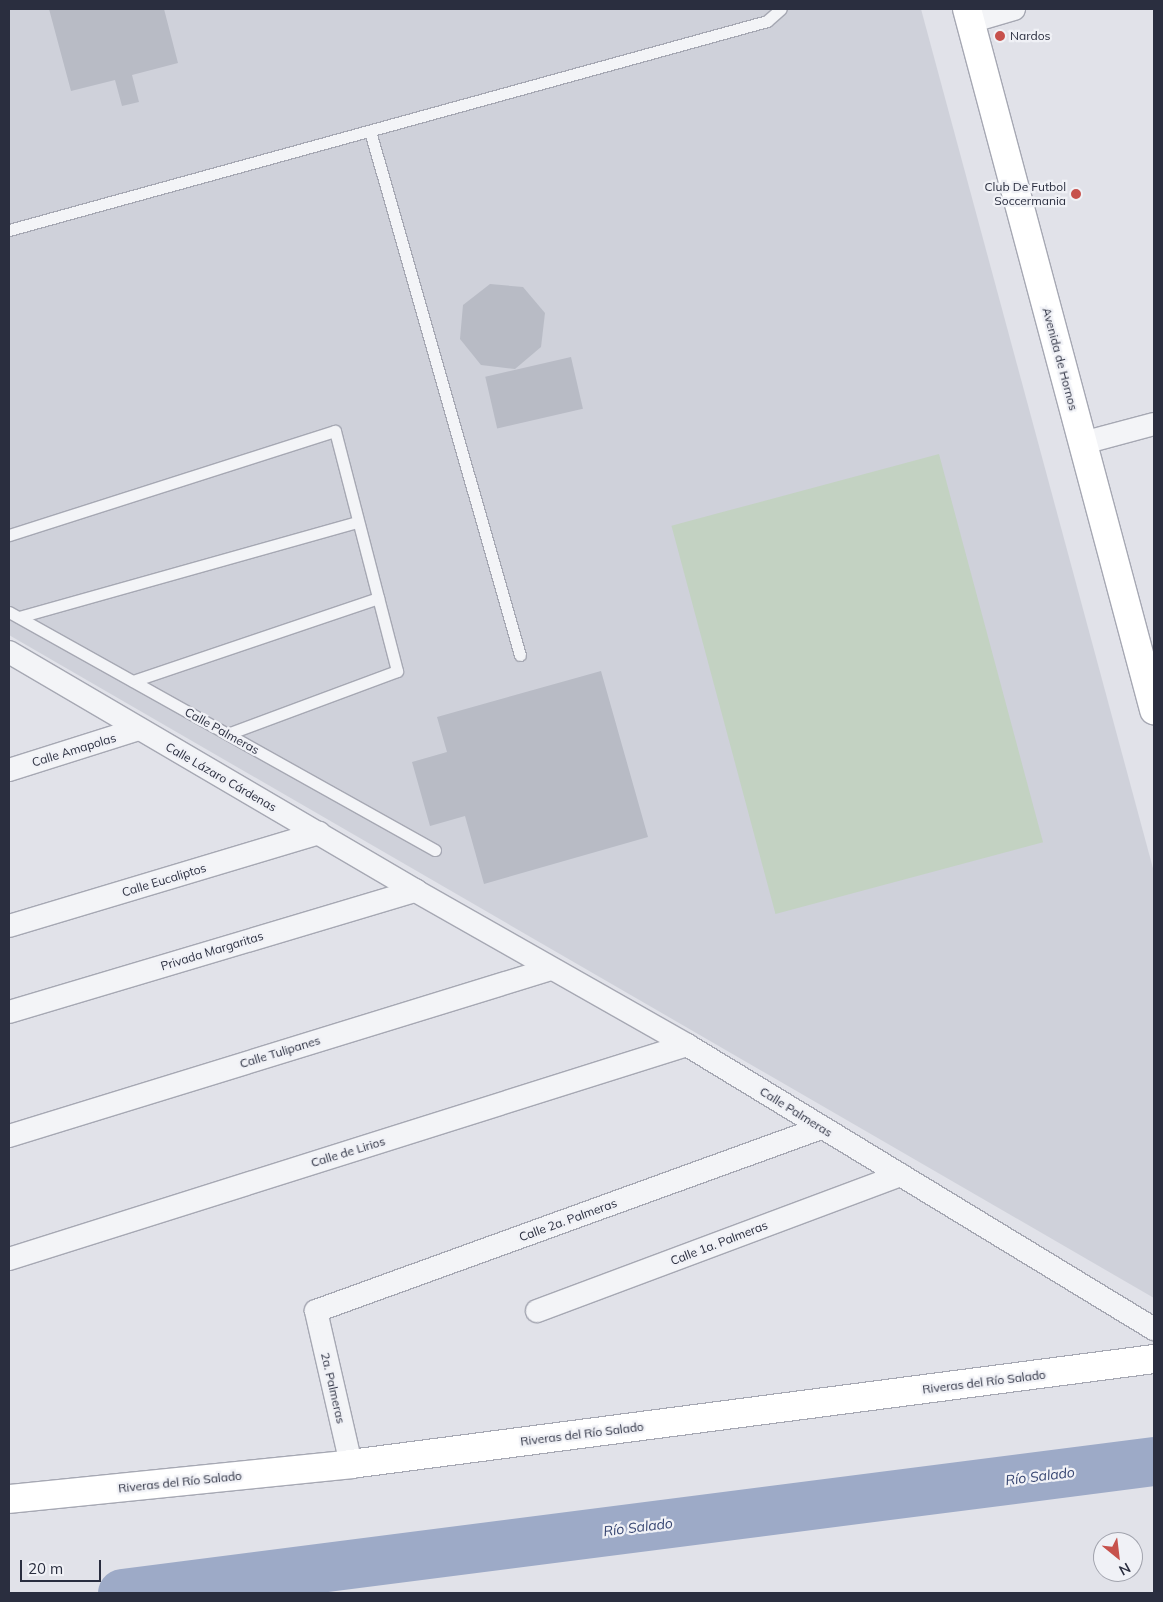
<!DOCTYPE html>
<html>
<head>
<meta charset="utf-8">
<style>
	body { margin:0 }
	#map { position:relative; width:1163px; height:1602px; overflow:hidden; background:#e1e2e9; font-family:Mulish,sans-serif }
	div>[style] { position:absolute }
	.built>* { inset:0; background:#cfd1da }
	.green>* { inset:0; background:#c3d2c2; transform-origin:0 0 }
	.river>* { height:49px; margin:-24.5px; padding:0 24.5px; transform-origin:24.5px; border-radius:24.5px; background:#9daac7 }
	.building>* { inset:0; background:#b8bbc5; transform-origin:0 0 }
	.roads { filter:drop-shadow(1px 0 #a6a8b3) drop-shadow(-1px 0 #a6a8b3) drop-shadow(0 1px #a6a8b3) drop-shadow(0 -1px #a6a8b3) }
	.lane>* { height:11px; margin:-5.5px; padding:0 5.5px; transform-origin:5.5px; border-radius:5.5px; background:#f3f4f7 }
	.street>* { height:22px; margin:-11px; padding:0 11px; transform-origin:11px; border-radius:11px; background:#f3f4f7 }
	.secondary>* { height:28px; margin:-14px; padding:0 14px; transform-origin:14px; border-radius:14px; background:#fff }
	.dots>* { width:14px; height:14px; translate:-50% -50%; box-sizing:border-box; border:2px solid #f0f1f6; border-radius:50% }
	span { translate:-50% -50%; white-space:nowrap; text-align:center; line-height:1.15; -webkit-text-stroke:4.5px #f0f1f6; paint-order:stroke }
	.poi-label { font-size:12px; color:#2a2e3f }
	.left { translate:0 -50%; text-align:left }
	.right { translate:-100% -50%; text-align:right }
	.street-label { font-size:12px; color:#2a2e3f }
	.water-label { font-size:14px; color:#364571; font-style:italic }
	.frame { position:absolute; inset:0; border:10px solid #2a2e3f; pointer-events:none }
	.north { position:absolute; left:1093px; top:1532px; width:50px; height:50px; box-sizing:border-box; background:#f0f1f6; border:1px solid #a1a3ad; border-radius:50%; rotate:151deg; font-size:14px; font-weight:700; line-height:20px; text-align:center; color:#2a2e3f }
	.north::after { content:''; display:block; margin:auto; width:18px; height:22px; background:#c7514c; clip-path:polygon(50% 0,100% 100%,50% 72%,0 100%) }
	.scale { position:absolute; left:20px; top:1560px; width:81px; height:22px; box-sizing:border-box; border:2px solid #2a2e3f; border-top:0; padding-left:6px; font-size:15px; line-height:18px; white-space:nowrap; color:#2a2e3f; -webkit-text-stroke:4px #f0f1f6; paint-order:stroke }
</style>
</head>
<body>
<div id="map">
	<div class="built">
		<i style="clip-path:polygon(9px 9px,921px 9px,1154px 872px,1154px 1298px,9px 635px)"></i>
	</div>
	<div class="green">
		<i style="left:939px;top:454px;width:402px;height:277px;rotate:75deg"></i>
	</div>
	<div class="river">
		<i style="left:122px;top:1593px;width:1040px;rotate:-7.29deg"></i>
	</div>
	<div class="building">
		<i style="clip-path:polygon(49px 9px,164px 9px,178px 63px,132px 75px,139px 102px,122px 106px,115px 80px,71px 91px)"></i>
		<i style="clip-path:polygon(490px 284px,523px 287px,545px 313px,541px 347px,515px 369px,481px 365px,460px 339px,463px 305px)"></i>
		<i style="left:571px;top:357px;width:53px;height:88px;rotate:77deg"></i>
		<i style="clip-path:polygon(601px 671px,648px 837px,484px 884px,465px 816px,430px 826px,412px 762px,447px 752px,437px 717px)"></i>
	</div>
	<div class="roads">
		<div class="lane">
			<i style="left:370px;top:131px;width:545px;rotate:74.03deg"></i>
			<i style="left:9px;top:230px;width:786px;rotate:-15.41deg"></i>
			<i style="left:767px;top:21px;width:18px;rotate:-41deg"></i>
			<i style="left:9px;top:535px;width:342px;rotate:-17.7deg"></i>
			<i style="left:335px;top:431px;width:248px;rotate:75.5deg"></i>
			<i style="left:397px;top:671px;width:180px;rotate:159.6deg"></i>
			<i style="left:9px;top:612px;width:488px;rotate:29.2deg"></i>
			<i style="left:19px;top:617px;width:352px;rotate:-15.7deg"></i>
			<i style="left:133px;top:681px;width:259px;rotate:-18.7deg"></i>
		</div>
		<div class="street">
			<i style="left:970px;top:22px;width:46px;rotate:-16.5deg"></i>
			<i style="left:1083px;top:443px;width:73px;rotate:-15deg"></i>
			<i style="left:9px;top:652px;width:472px;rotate:30.4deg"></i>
			<i style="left:416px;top:891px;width:312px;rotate:29.6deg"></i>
			<i style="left:687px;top:1045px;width:547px;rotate:31.31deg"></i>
			<i style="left:9px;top:770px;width:136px;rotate:-17.5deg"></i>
			<i style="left:9px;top:926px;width:324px;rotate:-16.7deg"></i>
			<i style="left:9px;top:1012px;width:425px;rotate:-16.6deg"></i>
			<i style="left:9px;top:1136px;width:567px;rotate:-17.13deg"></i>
			<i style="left:9px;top:1259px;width:711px;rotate:-17.52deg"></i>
			<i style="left:537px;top:1311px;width:388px;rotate:-20.5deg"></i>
			<i style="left:351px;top:1464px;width:157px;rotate:-102.9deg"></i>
			<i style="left:316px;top:1311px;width:537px;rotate:-19.92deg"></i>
		</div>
		<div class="secondary">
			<i style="left:967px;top:9px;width:726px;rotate:75.06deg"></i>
			<i style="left:9px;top:1499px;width:344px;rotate:-5.8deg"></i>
			<i style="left:351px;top:1464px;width:810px;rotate:-7.45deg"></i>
		</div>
	</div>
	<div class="dots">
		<i style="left:1000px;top:36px;background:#c7514c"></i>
		<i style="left:1076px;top:194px;background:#c7514c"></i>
	</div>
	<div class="poi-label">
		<span class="left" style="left:1010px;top:36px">Nardos</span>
		<span class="right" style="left:1066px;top:194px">Club De Futbol<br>Soccermania</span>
	</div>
	<div class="street-label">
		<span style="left:1060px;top:359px;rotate:75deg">Avenida de Hornos</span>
		<span style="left:222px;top:731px;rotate:29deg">Calle Palmeras</span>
		<span style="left:74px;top:750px;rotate:-17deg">Calle Amapolas</span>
		<span style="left:221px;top:777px;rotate:30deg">Calle Lázaro Cárdenas</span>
		<span style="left:164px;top:880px;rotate:-17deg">Calle Eucaliptos</span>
		<span style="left:212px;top:951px;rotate:-17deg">Privada Margaritas</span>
		<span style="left:280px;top:1052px;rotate:-17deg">Calle Tulipanes</span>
		<span style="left:796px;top:1112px;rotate:32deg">Calle Palmeras</span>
		<span style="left:348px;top:1152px;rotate:-17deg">Calle de Lirios</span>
		<span style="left:568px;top:1220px;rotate:-20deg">Calle 2a. Palmeras</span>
		<span style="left:719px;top:1243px;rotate:-21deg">Calle 1a. Palmeras</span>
		<span style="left:984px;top:1382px;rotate:-7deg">Riveras del Río Salado</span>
		<span style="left:333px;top:1388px;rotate:77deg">2a. Palmeras</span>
		<span style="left:582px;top:1434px;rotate:-7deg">Riveras del Río Salado</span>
		<span style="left:180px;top:1482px;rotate:-6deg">Riveras del Río Salado</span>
	</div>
	<div class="water-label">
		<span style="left:1040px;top:1476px;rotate:-7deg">Río Salado</span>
		<span style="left:638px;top:1527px;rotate:-7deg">Río Salado</span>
	</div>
	<div class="frame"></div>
	<div class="north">N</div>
	<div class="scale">20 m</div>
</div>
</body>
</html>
